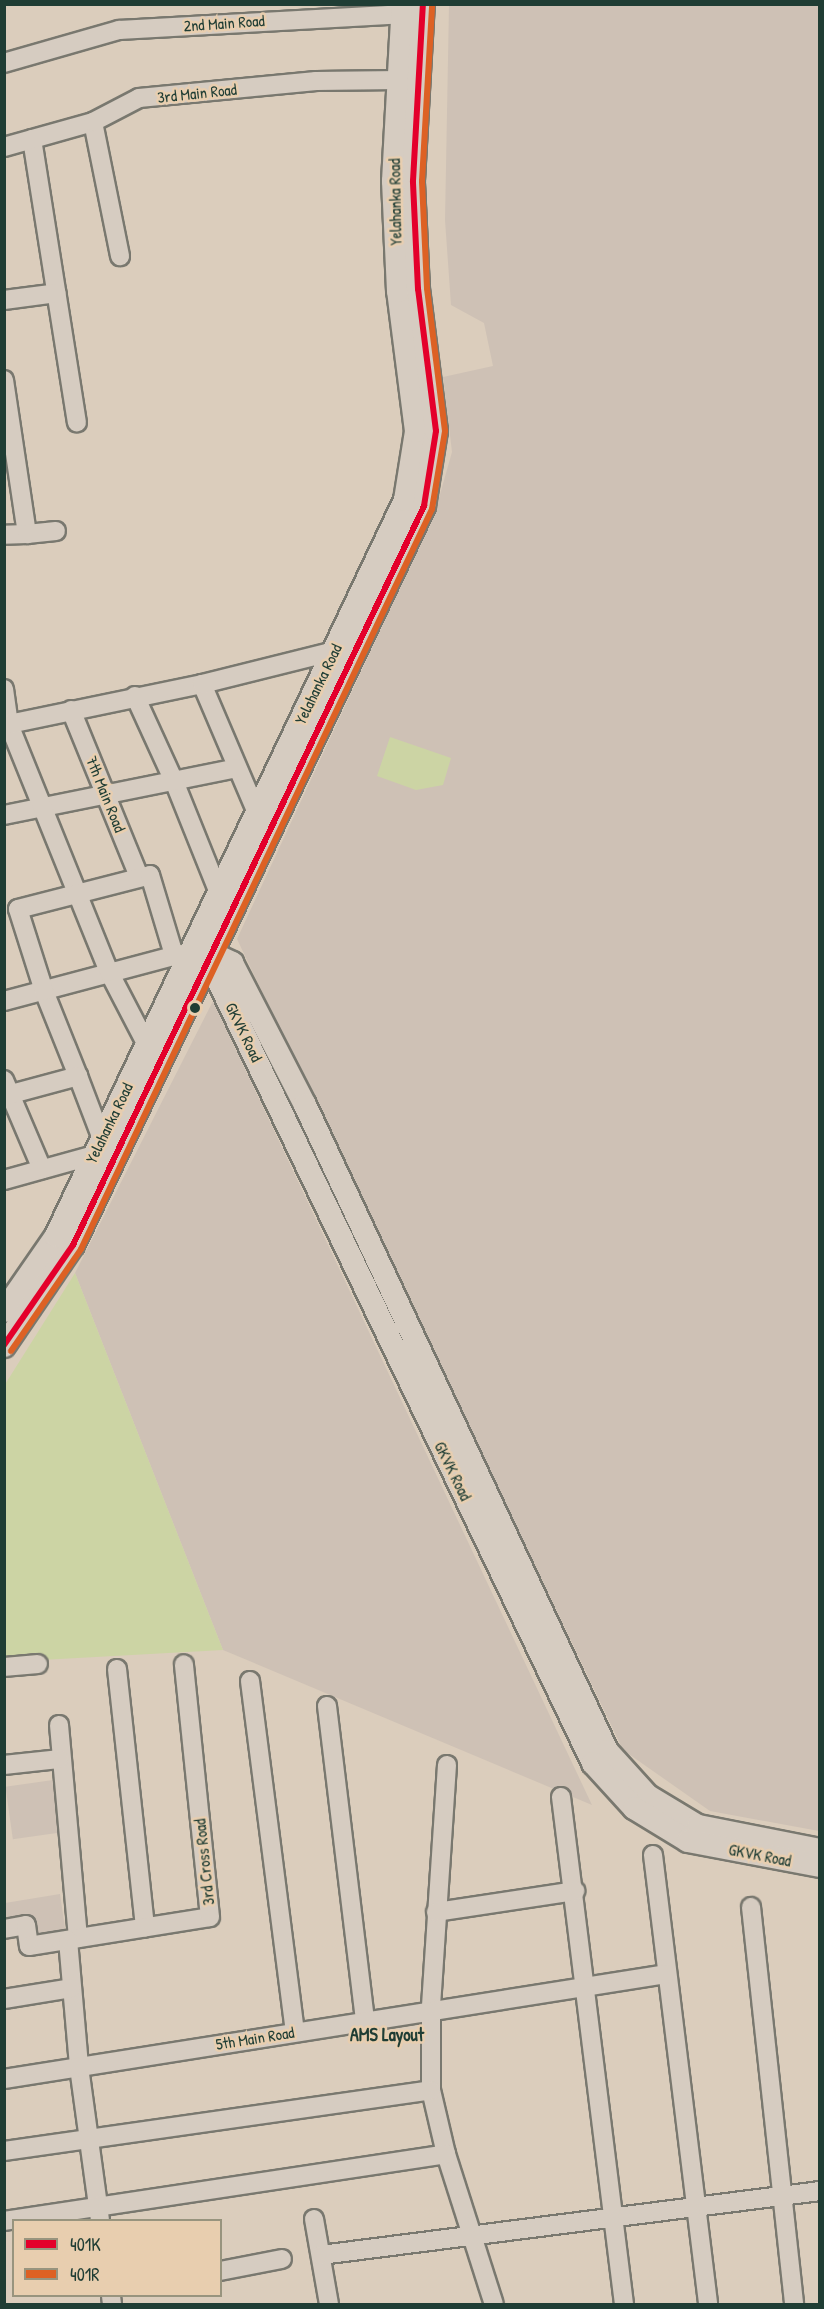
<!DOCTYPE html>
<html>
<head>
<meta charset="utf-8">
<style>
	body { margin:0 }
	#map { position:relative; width:824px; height:2309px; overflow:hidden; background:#dbcdbc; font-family:"Patrick Hand",sans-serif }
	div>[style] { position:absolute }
	.built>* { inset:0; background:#cec1b5; transform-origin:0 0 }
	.green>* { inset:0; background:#ccd4a4 }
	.roads { filter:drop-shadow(2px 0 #79786f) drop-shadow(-2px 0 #79786f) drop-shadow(0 2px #79786f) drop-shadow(0 -2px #79786f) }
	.minor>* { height:18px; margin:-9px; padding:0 9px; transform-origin:9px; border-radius:9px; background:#d6ccc1 }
	.major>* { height:22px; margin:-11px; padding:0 11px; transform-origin:11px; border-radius:11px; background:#d6ccc1 }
	.bus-1>* { height:6px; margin:-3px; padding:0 3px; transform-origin:3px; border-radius:3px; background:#e4002b }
	.bus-2>* { height:6px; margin:-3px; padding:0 3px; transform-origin:3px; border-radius:3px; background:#dd6124 }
	.dots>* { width:16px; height:16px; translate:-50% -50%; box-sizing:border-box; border:3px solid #e8ceaf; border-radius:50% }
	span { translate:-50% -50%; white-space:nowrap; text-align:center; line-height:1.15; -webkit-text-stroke:5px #e8ceaf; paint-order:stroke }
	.street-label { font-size:16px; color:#1f3d34 }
	.neighbourhood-label { font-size:18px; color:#1f3d34; font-weight:700 }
	.frame { position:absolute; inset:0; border:6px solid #1f3d34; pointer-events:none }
	.legend { position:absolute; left:12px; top:2219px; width:210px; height:78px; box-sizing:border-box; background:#e8ceaf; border:2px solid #98947e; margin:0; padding:8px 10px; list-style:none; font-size:18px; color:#1f3d34 }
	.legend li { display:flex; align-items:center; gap:12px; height:30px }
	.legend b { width:30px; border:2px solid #98947e }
</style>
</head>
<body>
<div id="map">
	<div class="built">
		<i style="clip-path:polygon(449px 5px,819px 5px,819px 1831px,710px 1811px,623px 1750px,237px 939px,435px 512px,452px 452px,443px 377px,493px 366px,484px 323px,451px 305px,445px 220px)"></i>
		<i style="clip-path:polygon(213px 1001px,592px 1805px,223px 1650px,75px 1273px)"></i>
		<i style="left:53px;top:1780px;width:53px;height:48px;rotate:82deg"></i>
		<i style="clip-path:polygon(60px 1894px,66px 1935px,37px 1940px,34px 1920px,5px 1925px,5px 1903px)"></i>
	</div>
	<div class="green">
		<i style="clip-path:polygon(390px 737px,451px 758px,443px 785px,416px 790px,377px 776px)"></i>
		<i style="clip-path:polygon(75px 1273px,223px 1650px,5px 1662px,4px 1386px)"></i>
	</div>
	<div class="roads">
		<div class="minor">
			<i style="left:4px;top:63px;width:120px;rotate:-16deg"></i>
			<i style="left:119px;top:30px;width:283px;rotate:-3.2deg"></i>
			<i style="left:93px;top:122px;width:137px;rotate:78.6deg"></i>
			<i style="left:32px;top:139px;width:287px;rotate:81deg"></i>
			<i style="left:4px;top:147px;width:92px;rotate:-15.7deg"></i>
			<i style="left:93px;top:122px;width:52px;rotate:-27.6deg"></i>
			<i style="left:139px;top:98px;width:178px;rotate:-5.5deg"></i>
			<i style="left:316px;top:81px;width:83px;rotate:-0.7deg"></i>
			<i style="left:4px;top:300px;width:53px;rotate:-7.5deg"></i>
			<i style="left:4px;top:380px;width:156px;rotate:81.5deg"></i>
			<i style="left:27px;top:534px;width:23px;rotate:178deg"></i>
			<i style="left:27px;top:534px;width:29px;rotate:-6deg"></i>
			<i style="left:202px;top:684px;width:140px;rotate:66.9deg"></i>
			<i style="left:4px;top:689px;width:35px;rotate:82deg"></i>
			<i style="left:9px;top:724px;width:5px;rotate:169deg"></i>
			<i style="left:135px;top:696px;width:94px;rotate:65.4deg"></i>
			<i style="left:174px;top:781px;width:121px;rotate:68.1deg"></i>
			<i style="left:71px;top:710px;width:180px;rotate:67.8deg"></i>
			<i style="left:4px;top:815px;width:238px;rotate:-11.4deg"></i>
			<i style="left:4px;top:1001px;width:183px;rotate:-14.9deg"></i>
			<i style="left:147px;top:1045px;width:82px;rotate:-117.5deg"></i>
			<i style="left:109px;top:972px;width:267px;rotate:-112deg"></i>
			<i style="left:9px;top:724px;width:197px;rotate:-11.7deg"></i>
			<i style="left:202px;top:684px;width:136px;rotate:-14deg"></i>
			<i style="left:78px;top:1076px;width:92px;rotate:-111.8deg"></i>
			<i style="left:44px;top:991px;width:86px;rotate:-107.6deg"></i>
			<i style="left:18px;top:909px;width:136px;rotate:-14.4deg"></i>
			<i style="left:150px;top:875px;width:84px;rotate:73.3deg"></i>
			<i style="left:4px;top:1080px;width:97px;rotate:66.9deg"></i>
			<i style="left:4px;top:1096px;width:77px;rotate:-15.1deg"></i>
			<i style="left:78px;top:1076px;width:67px;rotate:69.1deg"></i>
			<i style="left:4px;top:1180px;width:93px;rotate:-15.5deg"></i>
			<i style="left:4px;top:1667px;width:34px;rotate:-5deg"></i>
			<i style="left:117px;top:1669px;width:260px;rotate:83.8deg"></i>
			<i style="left:250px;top:1681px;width:353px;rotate:82.7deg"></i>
			<i style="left:327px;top:1706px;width:315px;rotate:83.1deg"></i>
			<i style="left:59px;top:1725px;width:214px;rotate:84.9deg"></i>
			<i style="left:4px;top:1765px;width:55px;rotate:-6.2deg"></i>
			<i style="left:447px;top:1765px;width:244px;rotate:93.8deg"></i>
			<i style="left:431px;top:2008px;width:82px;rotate:90deg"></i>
			<i style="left:431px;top:2090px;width:66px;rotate:76.8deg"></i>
			<i style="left:446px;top:2154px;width:157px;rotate:72.3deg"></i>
			<i style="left:561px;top:1797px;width:511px;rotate:82.92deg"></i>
			<i style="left:653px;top:1855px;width:452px;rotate:83deg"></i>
			<i style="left:751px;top:1907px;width:399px;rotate:83.8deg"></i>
			<i style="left:436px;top:1912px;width:141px;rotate:-8.6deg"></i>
			<i style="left:4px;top:1929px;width:22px;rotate:-10deg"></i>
			<i style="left:26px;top:1925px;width:21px;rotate:82deg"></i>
			<i style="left:29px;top:1946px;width:183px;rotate:-9.1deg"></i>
			<i style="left:210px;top:1917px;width:254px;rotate:-95.9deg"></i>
			<i style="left:68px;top:1940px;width:127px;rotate:85deg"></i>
			<i style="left:79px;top:2067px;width:154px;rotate:82.2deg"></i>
			<i style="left:4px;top:1999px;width:68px;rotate:-9.3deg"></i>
			<i style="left:4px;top:2079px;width:670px;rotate:-9.01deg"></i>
			<i style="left:4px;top:2151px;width:431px;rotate:-8.1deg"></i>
			<i style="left:314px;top:2219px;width:86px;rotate:80deg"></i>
			<i style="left:4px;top:2221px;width:447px;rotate:-8.6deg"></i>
			<i style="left:321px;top:2255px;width:503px;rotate:-7.31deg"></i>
			<i style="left:220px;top:2271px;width:63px;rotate:-11deg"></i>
			<i style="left:111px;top:2296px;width:8px;rotate:83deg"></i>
		</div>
		<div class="major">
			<i style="left:198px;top:947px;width:38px;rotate:25deg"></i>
			<i style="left:232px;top:963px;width:160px;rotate:62.8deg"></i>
			<i style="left:305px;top:1105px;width:713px;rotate:64.94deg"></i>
			<i style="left:607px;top:1751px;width:61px;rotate:47.7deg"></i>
			<i style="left:648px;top:1796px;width:58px;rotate:31deg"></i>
			<i style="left:698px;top:1826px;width:124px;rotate:11.1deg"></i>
			<i style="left:194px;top:960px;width:13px;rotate:23deg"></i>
			<i style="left:206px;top:965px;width:15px;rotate:48deg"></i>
			<i style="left:216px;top:976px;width:873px;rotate:64.4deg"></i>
			<i style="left:593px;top:1763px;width:61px;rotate:47.7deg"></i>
			<i style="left:634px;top:1808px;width:63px;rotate:31.4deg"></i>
			<i style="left:688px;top:1841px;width:134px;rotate:10.7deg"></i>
			<i style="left:4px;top:1311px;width:91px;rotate:-55.3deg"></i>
			<i style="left:56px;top:1236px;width:815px;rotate:-64.63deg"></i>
			<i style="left:405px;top:500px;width:70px;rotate:-80.9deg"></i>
			<i style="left:416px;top:431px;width:141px;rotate:-97.3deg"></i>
			<i style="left:398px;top:291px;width:110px;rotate:-92.6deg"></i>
			<i style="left:393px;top:181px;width:177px;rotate:-86.8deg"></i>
			<i style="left:4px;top:1346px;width:122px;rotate:-55.7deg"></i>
			<i style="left:73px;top:1245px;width:818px;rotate:-64.59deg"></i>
			<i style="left:424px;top:506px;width:76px;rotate:-80.9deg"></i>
			<i style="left:436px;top:431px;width:143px;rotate:-97.2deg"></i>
			<i style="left:418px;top:289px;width:108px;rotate:-92.7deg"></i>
			<i style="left:413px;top:181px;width:177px;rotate:-86.8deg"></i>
		</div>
	</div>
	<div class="bus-1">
		<i style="left:4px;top:1345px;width:121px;rotate:-55.4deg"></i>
		<i style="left:73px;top:1245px;width:818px;rotate:-64.59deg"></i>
		<i style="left:424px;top:506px;width:76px;rotate:-80.9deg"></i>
		<i style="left:436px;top:431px;width:143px;rotate:-97.2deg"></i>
		<i style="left:418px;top:289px;width:108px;rotate:-92.7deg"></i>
		<i style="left:413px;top:181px;width:177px;rotate:-86.8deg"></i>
	</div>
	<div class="bus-2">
		<i style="left:11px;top:1351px;width:124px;rotate:-55.5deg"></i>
		<i style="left:81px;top:1249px;width:819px;rotate:-64.62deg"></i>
		<i style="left:432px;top:509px;width:79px;rotate:-80.5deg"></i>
		<i style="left:445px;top:431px;width:144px;rotate:-97.2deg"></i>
		<i style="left:427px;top:288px;width:107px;rotate:-92.7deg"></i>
		<i style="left:422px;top:181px;width:176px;rotate:-86.7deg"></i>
	</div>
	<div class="dots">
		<i style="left:195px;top:1008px;background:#1f3d34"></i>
	</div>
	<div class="street-label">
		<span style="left:224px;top:23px;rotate:-4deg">2nd Main Road</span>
		<span style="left:197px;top:93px;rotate:-6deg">3rd Main Road</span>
		<span style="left:395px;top:202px;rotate:-91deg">Yelahanka Road</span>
		<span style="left:318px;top:684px;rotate:-64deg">Yelahanka Road</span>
		<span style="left:106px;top:794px;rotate:68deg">7th Main Road</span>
		<span style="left:244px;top:1032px;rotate:64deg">GKVK Road</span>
		<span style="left:109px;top:1123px;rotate:-64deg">Yelahanka Road</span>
		<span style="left:453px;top:1471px;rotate:64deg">GKVK Road</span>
		<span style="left:760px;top:1855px;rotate:11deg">GKVK Road</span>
		<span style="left:204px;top:1862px;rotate:-96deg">3rd Cross Road</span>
		<span style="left:255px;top:2038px;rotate:-9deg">5th Main Road</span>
	</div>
	<div class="neighbourhood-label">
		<span style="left:387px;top:2035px">AMS Layout</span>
	</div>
	<div class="frame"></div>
	<ul class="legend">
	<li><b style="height:8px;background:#e4002b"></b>401K</li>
	<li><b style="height:8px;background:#dd6124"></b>401R</li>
	</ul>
</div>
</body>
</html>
